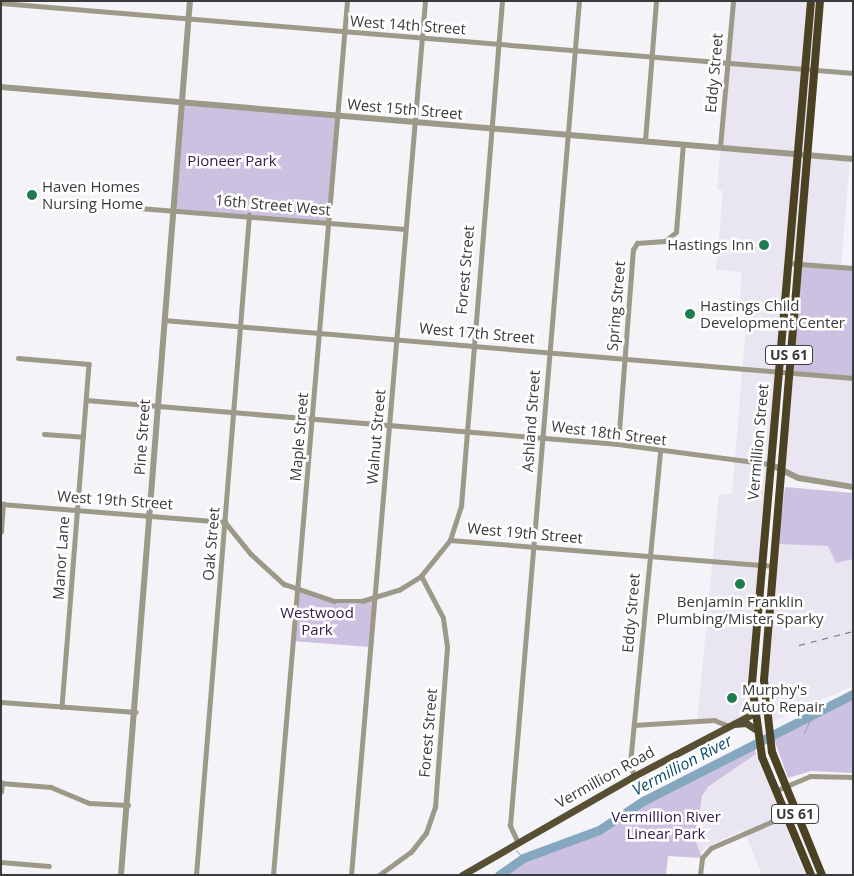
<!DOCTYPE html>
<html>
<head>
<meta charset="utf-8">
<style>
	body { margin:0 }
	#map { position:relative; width:854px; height:876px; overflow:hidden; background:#f4f3f8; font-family:"Open Sans",sans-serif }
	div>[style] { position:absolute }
	.built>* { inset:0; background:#e9e6f1 }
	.green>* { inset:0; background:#ccc1e0; transform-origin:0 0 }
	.stream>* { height:1px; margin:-0.5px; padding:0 0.5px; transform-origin:0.5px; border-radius:0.5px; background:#85a8c0 }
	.river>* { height:9px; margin:-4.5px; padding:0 4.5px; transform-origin:4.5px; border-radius:4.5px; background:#85a8c0 }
	.minor>* { height:4.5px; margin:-2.25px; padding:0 2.25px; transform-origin:2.25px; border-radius:2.25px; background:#9d9989 }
	.tertiary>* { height:5.5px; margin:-2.75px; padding:0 2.75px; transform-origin:2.75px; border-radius:2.75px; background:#9d9989 }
	.primary>* { height:7px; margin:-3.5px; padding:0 3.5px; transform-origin:3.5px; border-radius:3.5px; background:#574f33 }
	.trunk>* { height:8px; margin:-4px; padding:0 4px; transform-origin:4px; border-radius:4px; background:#4b4224 }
	.rail>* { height:1px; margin-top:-0.5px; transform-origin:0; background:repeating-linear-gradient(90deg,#6f6e71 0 6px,transparent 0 12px) }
	.dots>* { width:14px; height:14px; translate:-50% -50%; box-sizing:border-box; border:2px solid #fff; border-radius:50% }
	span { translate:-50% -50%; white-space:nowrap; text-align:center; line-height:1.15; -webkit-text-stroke:5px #fff; paint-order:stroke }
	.shield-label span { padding:1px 4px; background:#fff; border:1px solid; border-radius:4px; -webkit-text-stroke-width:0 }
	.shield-label { font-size:14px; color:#3b3a3c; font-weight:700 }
	.street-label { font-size:15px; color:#3b3a3c }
	.park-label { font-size:15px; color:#34204e }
	.poi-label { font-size:15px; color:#3b3a3c }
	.left { translate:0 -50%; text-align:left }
	.right { translate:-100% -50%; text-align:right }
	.water-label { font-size:16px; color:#0b4c6d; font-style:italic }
	.frame { position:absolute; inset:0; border:2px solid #3b3a3c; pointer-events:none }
</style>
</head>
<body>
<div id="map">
	<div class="built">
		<i style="clip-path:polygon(733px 1px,820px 1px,806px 155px,850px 159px,841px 267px,788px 263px,753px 711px,729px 726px,714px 720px,697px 722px,719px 494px,732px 494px,747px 313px,739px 312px,742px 272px,716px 270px,723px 191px,717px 190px)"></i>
		<i style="clip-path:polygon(787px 372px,853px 378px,853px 487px,779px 470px)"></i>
		<i style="clip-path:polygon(778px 544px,829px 546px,836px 563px,853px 559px,853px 686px,771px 722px,768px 651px)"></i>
		<i style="clip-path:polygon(756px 754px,805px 875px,762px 875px,744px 830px,706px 847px,699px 856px,696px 842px,704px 791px)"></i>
	</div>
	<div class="green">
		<i style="left:182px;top:103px;width:156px;height:107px;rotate:5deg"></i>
		<i style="clip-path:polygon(797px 263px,853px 268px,853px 378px,787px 372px)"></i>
		<i style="clip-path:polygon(785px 487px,853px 493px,853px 559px,836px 563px,828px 546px,778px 544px)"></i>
		<i style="clip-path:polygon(296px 591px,334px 601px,374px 598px,370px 647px,292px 641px)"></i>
		<i style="clip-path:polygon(853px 698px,853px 773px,811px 771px,788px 778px,774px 739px)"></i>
		<i style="clip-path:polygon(753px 743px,756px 754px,708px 787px,702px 796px,696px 842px,702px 858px,668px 856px,666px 875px,499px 875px,523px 858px,599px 830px,643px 801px)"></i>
	</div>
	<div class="stream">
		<i style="left:804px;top:733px;width:20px;rotate:-66deg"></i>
		<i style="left:516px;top:850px;width:11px;rotate:49deg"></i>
	</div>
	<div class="river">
		<i style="left:499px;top:875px;width:29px;rotate:-35deg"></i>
		<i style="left:523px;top:858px;width:81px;rotate:-20.2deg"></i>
		<i style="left:599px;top:830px;width:53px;rotate:-33.4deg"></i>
		<i style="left:643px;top:801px;width:236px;rotate:-27deg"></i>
	</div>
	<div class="minor">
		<i style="left:1px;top:3px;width:855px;rotate:4.7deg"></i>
		<i style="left:645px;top:141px;width:140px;rotate:-85.5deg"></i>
		<i style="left:720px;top:147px;width:147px;rotate:-84.9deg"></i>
		<i style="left:139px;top:208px;width:267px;rotate:4.5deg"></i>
		<i style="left:787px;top:263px;width:66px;rotate:4.3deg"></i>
		<i style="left:164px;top:320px;width:691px;rotate:4.81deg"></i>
		<i style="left:18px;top:358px;width:71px;rotate:4.8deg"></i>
		<i style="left:89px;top:364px;width:344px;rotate:94.5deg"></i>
		<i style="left:86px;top:400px;width:534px;rotate:4.73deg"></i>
		<i style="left:618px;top:444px;width:153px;rotate:7.5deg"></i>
		<i style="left:44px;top:434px;width:39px;rotate:4deg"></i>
		<i style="left:618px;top:444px;width:195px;rotate:-85.6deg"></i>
		<i style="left:633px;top:250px;width:8px;rotate:-60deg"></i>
		<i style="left:637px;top:243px;width:28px;rotate:-4deg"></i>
		<i style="left:665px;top:241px;width:14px;rotate:-39deg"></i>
		<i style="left:676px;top:232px;width:88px;rotate:-85.5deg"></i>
		<i style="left:1px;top:504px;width:225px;rotate:4.6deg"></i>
		<i style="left:225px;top:522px;width:41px;rotate:50.9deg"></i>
		<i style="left:251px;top:554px;width:45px;rotate:42.3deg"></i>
		<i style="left:284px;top:584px;width:53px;rotate:18.8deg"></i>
		<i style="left:334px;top:601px;width:28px"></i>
		<i style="left:362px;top:601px;width:39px;rotate:-17deg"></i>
		<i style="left:399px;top:590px;width:26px;rotate:-32deg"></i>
		<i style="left:421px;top:576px;width:46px;rotate:-51.1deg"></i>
		<i style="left:450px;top:540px;width:322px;rotate:4.6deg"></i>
		<i style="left:1px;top:532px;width:28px;rotate:-86deg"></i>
		<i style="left:450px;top:540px;width:36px;rotate:-72deg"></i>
		<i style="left:461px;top:506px;width:507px;rotate:-85.36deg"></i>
		<i style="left:1px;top:702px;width:135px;rotate:4.2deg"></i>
		<i style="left:634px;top:725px;width:80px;rotate:-3.6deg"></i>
		<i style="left:714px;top:720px;width:16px;rotate:22deg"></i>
		<i style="left:634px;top:776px;width:13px;rotate:-108deg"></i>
		<i style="left:630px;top:764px;width:313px;rotate:-84.5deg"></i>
		<i style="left:1px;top:783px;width:50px;rotate:4.6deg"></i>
		<i style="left:51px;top:787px;width:41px;rotate:22.8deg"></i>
		<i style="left:89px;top:803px;width:39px;rotate:3deg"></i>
		<i style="left:775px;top:791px;width:38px;rotate:-23deg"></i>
		<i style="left:810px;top:776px;width:43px;rotate:1.3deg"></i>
		<i style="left:1px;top:792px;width:9px;rotate:-84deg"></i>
		<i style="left:517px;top:841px;width:17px;rotate:-115deg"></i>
		<i style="left:510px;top:826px;width:828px;rotate:-85.22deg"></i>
		<i style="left:1px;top:862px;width:48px;rotate:4.8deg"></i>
		<i style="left:196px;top:875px;width:662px;rotate:-85.41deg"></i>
		<i style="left:273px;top:875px;width:877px;rotate:-85.16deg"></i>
		<i style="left:351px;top:875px;width:877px;rotate:-85.16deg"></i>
		<i style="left:379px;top:875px;width:39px;rotate:-36deg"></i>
		<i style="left:411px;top:852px;width:24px;rotate:-52deg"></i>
		<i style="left:426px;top:833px;width:28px;rotate:-71deg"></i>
		<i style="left:435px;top:807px;width:160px;rotate:-85.7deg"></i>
		<i style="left:447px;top:647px;width:29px;rotate:-98deg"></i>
		<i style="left:443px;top:618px;width:47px;rotate:-117.6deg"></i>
		<i style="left:700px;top:875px;width:17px;rotate:-83deg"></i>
		<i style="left:702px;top:858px;width:13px;rotate:-48deg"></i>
		<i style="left:711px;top:848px;width:90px;rotate:-23.4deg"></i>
	</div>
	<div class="tertiary">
		<i style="left:1px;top:87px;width:855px;rotate:4.83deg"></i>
		<i style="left:770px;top:464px;width:32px;rotate:26deg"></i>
		<i style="left:799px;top:478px;width:55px;rotate:9.5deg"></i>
		<i style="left:121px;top:875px;width:877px;rotate:-85.49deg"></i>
	</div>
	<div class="primary">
		<i style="left:734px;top:724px;width:12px;rotate:-5deg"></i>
		<i style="left:746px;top:723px;width:11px;rotate:34deg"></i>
		<i style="left:462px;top:875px;width:198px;rotate:-29.9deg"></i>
		<i style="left:634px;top:776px;width:147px;rotate:-27.6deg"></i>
	</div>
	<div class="trunk">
		<i style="left:811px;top:1px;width:686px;rotate:94.94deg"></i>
		<i style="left:752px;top:684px;width:74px;rotate:82.2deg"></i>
		<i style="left:762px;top:757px;width:128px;rotate:67.4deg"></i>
		<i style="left:820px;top:1px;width:681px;rotate:94.71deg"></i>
		<i style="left:764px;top:680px;width:72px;rotate:83.7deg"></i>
		<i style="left:772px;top:752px;width:133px;rotate:67.9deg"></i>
	</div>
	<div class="rail">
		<i style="left:799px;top:645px;width:56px;rotate:-14.5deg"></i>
	</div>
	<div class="dots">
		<i style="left:32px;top:195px;background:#207b50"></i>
		<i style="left:764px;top:245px;background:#207b50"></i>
		<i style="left:690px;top:314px;background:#207b50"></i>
		<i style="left:740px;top:584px;background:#207b50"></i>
		<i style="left:732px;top:698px;background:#207b50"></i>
	</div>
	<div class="shield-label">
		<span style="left:789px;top:355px">US 61</span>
		<span style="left:795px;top:814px">US 61</span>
	</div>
	<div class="street-label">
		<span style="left:408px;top:25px;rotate:4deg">West 14th Street</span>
		<span style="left:714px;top:73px;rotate:-85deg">Eddy Street</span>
		<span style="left:405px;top:109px;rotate:5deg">West 15th Street</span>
		<span style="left:273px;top:205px;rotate:5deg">16th Street West</span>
		<span style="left:465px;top:270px;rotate:-85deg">Forest Street</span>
		<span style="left:616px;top:306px;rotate:-85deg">Spring Street</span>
		<span style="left:477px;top:333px;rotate:5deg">West 17th Street</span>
		<span style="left:531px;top:421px;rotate:-86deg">Ashland Street</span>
		<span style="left:609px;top:433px;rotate:7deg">West 18th Street</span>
		<span style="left:142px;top:437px;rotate:-86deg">Pine Street</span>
		<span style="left:299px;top:437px;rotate:-85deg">Maple Street</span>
		<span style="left:376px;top:437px;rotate:-85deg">Walnut Street</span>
		<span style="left:758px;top:442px;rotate:-85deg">Vermillion Street</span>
		<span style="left:115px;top:500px;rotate:4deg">West 19th Street</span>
		<span style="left:525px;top:533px;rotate:5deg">West 19th Street</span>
		<span style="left:211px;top:544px;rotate:-85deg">Oak Street</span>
		<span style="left:61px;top:558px;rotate:-86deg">Manor Lane</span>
		<span style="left:631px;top:613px;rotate:-85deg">Eddy Street</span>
		<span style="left:428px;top:733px;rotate:-85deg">Forest Street</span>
		<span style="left:605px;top:777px;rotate:-29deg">Vermillion Road</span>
	</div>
	<div class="park-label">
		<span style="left:232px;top:161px">Pioneer Park</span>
		<span style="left:317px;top:621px">Westwood<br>Park</span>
		<span style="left:666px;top:825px">Vermillion River<br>Linear Park</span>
	</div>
	<div class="poi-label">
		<span class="left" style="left:42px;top:195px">Haven Homes<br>Nursing Home</span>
		<span class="right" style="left:754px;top:245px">Hastings Inn</span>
		<span class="left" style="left:700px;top:314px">Hastings Child<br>Development Center</span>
		<span style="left:740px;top:610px">Benjamin Franklin<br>Plumbing/Mister Sparky</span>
		<span class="left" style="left:742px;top:698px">Murphy's<br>Auto Repair</span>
	</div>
	<div class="water-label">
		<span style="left:682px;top:765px;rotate:-28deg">Vermillion River</span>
	</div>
	<div class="frame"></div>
</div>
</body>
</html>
